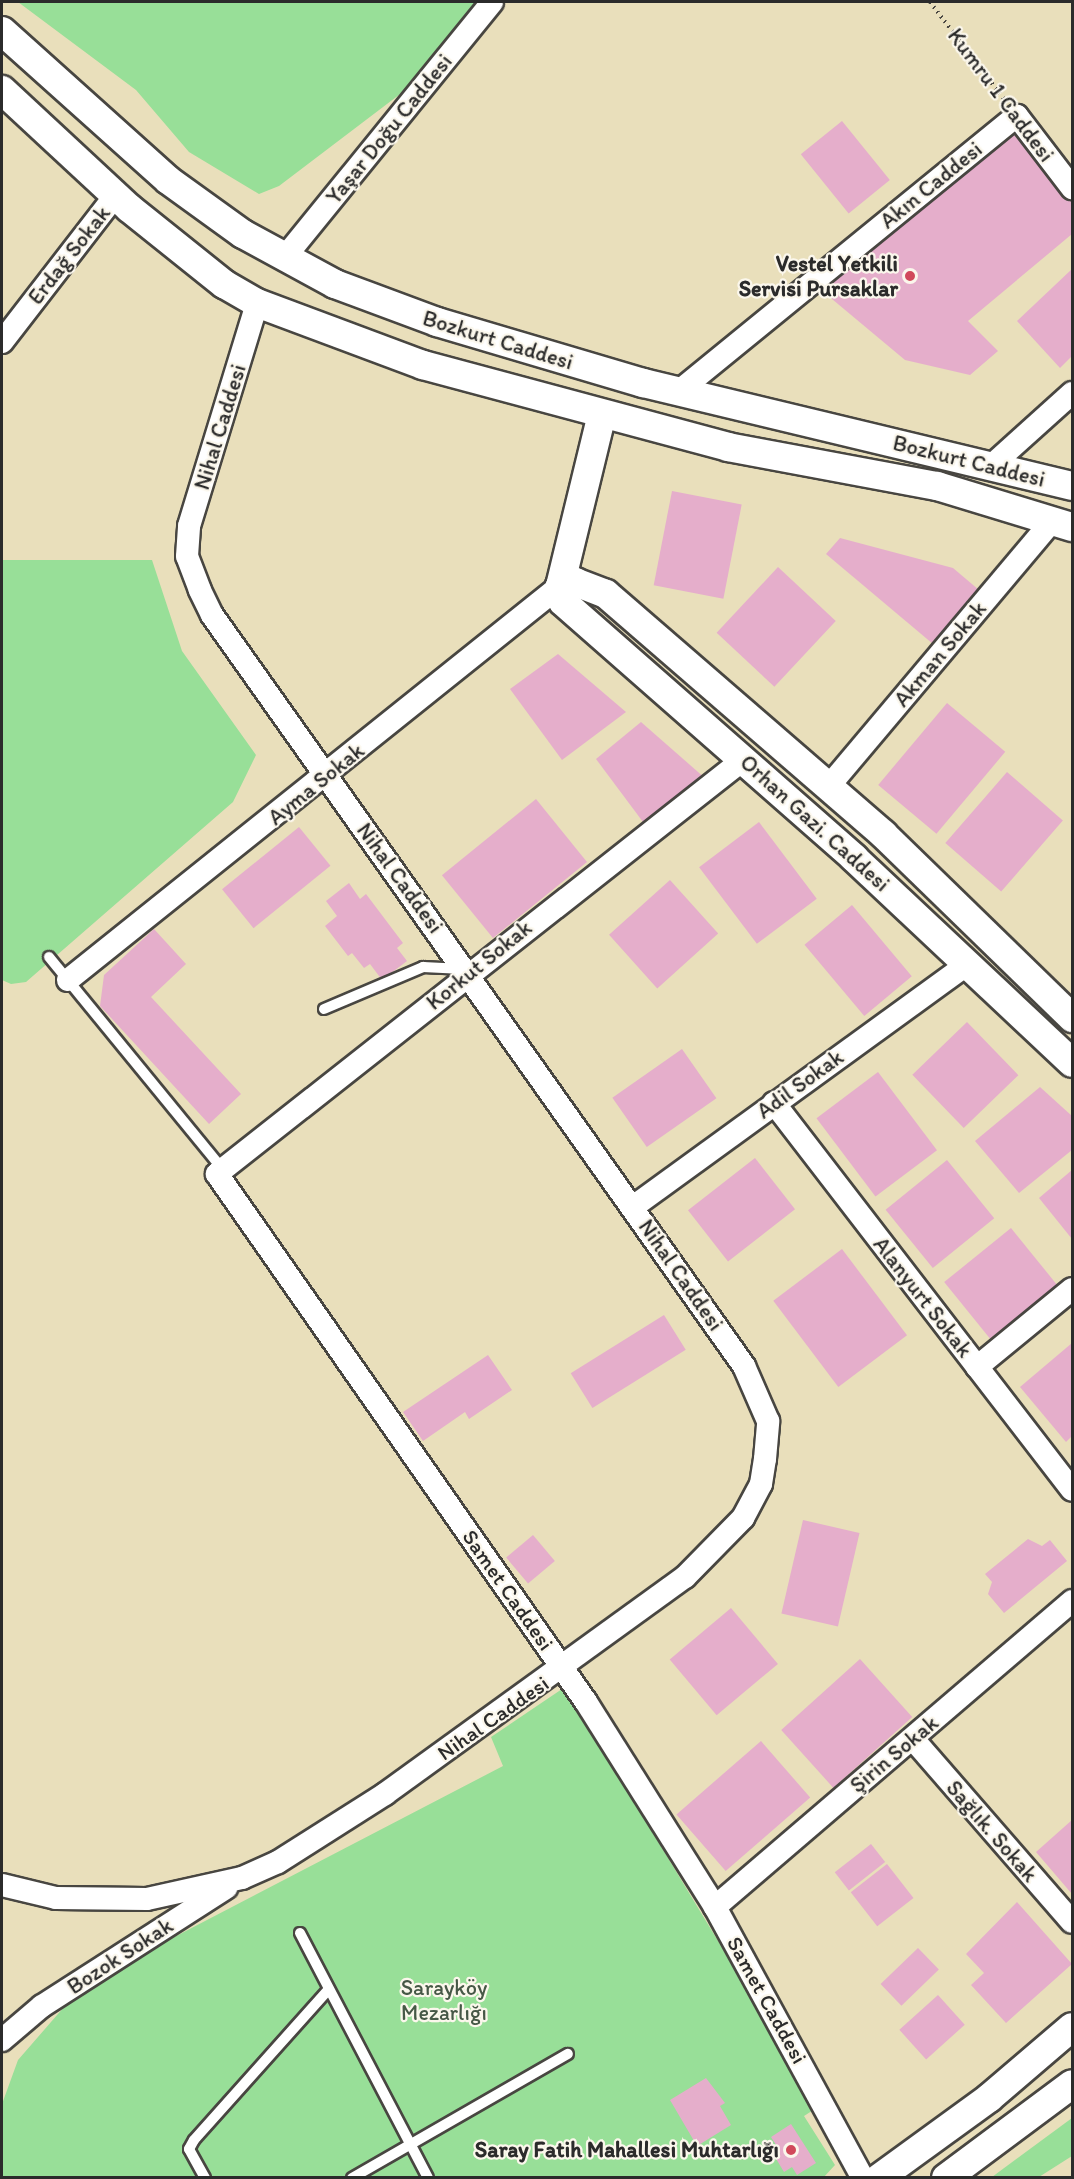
<!DOCTYPE html>
<html>
<head>
<meta charset="utf-8">
<style>
	body { margin:0 }
	#map { position:relative; width:1074px; height:2179px; overflow:hidden; background:#e9dfbb; font-family:Itim,sans-serif }
	div>[style] { position:absolute }
	.green>* { inset:0; background:#98df98 }
	.building>* { inset:0; background:#e5aecb; transform-origin:0 0 }
	.path>* { height:4px; margin-top:-2px; transform-origin:0; background:repeating-linear-gradient(90deg,#484641 0 1.5px,transparent 0 6px) }
	.roads { filter:drop-shadow(2px 0 #484641) drop-shadow(-2px 0 #484641) drop-shadow(0 2px #484641) drop-shadow(0 -2px #484641) }
	.service>* { height:10px; margin:-5px; padding:0 5px; transform-origin:5px; border-radius:5px; background:#fff }
	.minor>* { height:22px; margin:-11px; padding:0 11px; transform-origin:11px; border-radius:11px; background:#fff }
	.tertiary>* { height:28px; margin:-14px; padding:0 14px; transform-origin:14px; border-radius:14px; background:#fff }
	.dots>* { width:16px; height:16px; translate:-50% -50%; box-sizing:border-box; border:3px solid #fbf7ec; border-radius:50% }
	span { translate:-50% -50%; white-space:nowrap; text-align:center; line-height:1.15; -webkit-text-stroke:4.5px #fbf7ec; paint-order:stroke }
	.street-label { font-size:22px; color:#2b2b2b }
	.poi-label { font-size:22px; color:#2b2b2b; font-weight:700 }
	.right { translate:-100% -50%; text-align:right }
	.park-label { font-size:22px; color:#465846 }
	.frame { position:absolute; inset:0; border:3px solid #2b2b2b; pointer-events:none }
</style>
</head>
<body>
<div id="map">
	<div class="green">
		<i style="clip-path:polygon(18px 2px,504px 2px,412px 85px,279px 186px,259px 194px,189px 152px,136px 90px)"></i>
		<i style="clip-path:polygon(2px 560px,152px 560px,182px 651px,256px 755px,233px 802px,26px 982px,11px 984px,2px 980px)"></i>
		<i style="clip-path:polygon(565px 1687px,818px 2107px,804px 2116px,835px 2165px,823px 2178px,2px 2177px,2px 2104px,18px 2060px,84px 1984px,503px 1766px,491px 1737px)"></i>
		<i style="clip-path:polygon(1072px 2118px,1072px 2156px,1039px 2177px,992px 2177px)"></i>
	</div>
	<div class="building">
		<i style="left:842px;top:121px;width:76px;height:53px;rotate:51deg"></i>
		<i style="clip-path:polygon(1014px 126px,1072px 203px,1072px 234px,968px 321px,998px 351px,970px 375px,905px 360px,820px 289px)"></i>
		<i style="clip-path:polygon(1072px 269px,1072px 356px,1060px 368px,1017px 321px)"></i>
		<i style="left:672px;top:491px;width:71px;height:96px;rotate:11deg"></i>
		<i style="clip-path:polygon(840px 538px,953px 568px,979px 590px,933px 644px,826px 554px)"></i>
		<i style="left:778px;top:567px;width:79px;height:90px;rotate:43deg"></i>
		<i style="clip-path:polygon(558px 654px,626px 712px,562px 760px,510px 689px)"></i>
		<i style="left:947px;top:703px;width:76px;height:107px;rotate:40deg"></i>
		<i style="clip-path:polygon(641px 722px,706px 779px,646px 826px,596px 759px)"></i>
		<i style="left:1007px;top:772px;width:74px;height:94px;rotate:41deg"></i>
		<i style="left:536px;top:799px;width:81px;height:121px;rotate:51deg"></i>
		<i style="left:759px;top:822px;width:96px;height:75px;rotate:53deg"></i>
		<i style="left:299px;top:827px;width:50px;height:99px;rotate:51deg"></i>
		<i style="left:670px;top:880px;width:72px;height:82px;rotate:48deg"></i>
		<i style="clip-path:polygon(349px 883px,360px 899px,366px 894px,403px 943px,397px 948px,407px 961px,382px 980px,370px 964px,364px 968px,352px 953px,348px 956px,325px 926px,337px 916px,326px 901px)"></i>
		<i style="left:852px;top:905px;width:93px;height:62px;rotate:50deg"></i>
		<i style="clip-path:polygon(154px 929px,186px 964px,151px 997px,241px 1094px,209px 1124px,100px 1006px,104px 975px)"></i>
		<i style="left:967px;top:1022px;width:74px;height:76px;rotate:46deg"></i>
		<i style="left:682px;top:1049px;width:60px;height:85px;rotate:55deg"></i>
		<i style="left:878px;top:1072px;width:98px;height:77px;rotate:53deg"></i>
		<i style="clip-path:polygon(1040px 1087px,1072px 1116px,1072px 1150px,1019px 1193px,975px 1141px)"></i>
		<i style="left:755px;top:1158px;width:65px;height:85px;rotate:52deg"></i>
		<i style="left:947px;top:1160px;width:75px;height:79px;rotate:51deg"></i>
		<i style="clip-path:polygon(1072px 1170px,1072px 1239px,1039px 1198px)"></i>
		<i style="left:1011px;top:1228px;width:73px;height:86px;rotate:51deg"></i>
		<i style="left:842px;top:1249px;width:108px;height:86px;rotate:53deg"></i>
		<i style="left:664px;top:1315px;width:41px;height:110px;rotate:58deg"></i>
		<i style="clip-path:polygon(1072px 1343px,1072px 1436px,1066px 1442px,1020px 1387px)"></i>
		<i style="clip-path:polygon(488px 1355px,512px 1390px,469px 1419px,465px 1412px,423px 1441px,403px 1412px)"></i>
		<i style="left:803px;top:1520px;width:58px;height:96px;rotate:13deg"></i>
		<i style="left:533px;top:1535px;width:34px;height:35px;rotate:50deg"></i>
		<i style="clip-path:polygon(1028px 1539px,1042px 1546px,1050px 1540px,1067px 1561px,1004px 1613px,988px 1594px,992px 1582px,985px 1574px)"></i>
		<i style="left:731px;top:1608px;width:73px;height:80px;rotate:50deg"></i>
		<i style="left:860px;top:1659px;width:78px;height:106px;rotate:48deg"></i>
		<i style="left:761px;top:1741px;width:75px;height:112px;rotate:49deg"></i>
		<i style="clip-path:polygon(1072px 1820px,1072px 1894px,1036px 1852px)"></i>
		<i style="left:871px;top:1844px;width:23px;height:46px;rotate:52deg"></i>
		<i style="left:887px;top:1864px;width:43px;height:46px;rotate:52deg"></i>
		<i style="clip-path:polygon(1017px 1902px,1072px 1964px,1006px 2023px,971px 1985px,984px 1973px,966px 1954px)"></i>
		<i style="left:918px;top:1948px;width:30px;height:52px;rotate:46deg"></i>
		<i style="left:938px;top:1995px;width:40px;height:52px;rotate:48deg"></i>
		<i style="clip-path:polygon(706px 2078px,725px 2103px,720px 2106px,731px 2125px,697px 2146px,670px 2100px)"></i>
		<i style="clip-path:polygon(791px 2124px,816px 2163px,797px 2175px,792px 2167px,784px 2172px,772px 2152px,778px 2148px,771px 2137px)"></i>
	</div>
	<div class="path">
		<i style="left:930px;top:2px;width:122px;rotate:52.7deg"></i>
	</div>
	<div class="roads">
		<div class="service">
			<i style="left:49px;top:957px;width:264px;rotate:50.7deg"></i>
			<i style="left:324px;top:1009px;width:108px;rotate:-23deg"></i>
			<i style="left:423px;top:967px;width:35px;rotate:3deg"></i>
			<i style="left:300px;top:1933px;width:276px;rotate:62.4deg"></i>
			<i style="left:205px;top:2178px;width:33px;rotate:-119deg"></i>
			<i style="left:189px;top:2149px;width:10px;rotate:-61deg"></i>
			<i style="left:194px;top:2140px;width:201px;rotate:-48.2deg"></i>
			<i style="left:352px;top:2178px;width:249px;rotate:-29.9deg"></i>
		</div>
		<div class="minor">
			<i style="left:285px;top:257px;width:328px;rotate:-50.9deg"></i>
			<i style="left:2px;top:342px;width:185px;rotate:-52.3deg"></i>
			<i style="left:678px;top:392px;width:437px;rotate:-39.2deg"></i>
			<i style="left:1017px;top:116px;width:91px;rotate:52.6deg"></i>
			<i style="left:991px;top:466px;width:109px;rotate:-42deg"></i>
			<i style="left:744px;top:759px;width:671px;rotate:141.78deg"></i>
			<i style="left:217px;top:1174px;width:644px;rotate:55.05deg"></i>
			<i style="left:586px;top:1702px;width:242px;rotate:57.8deg"></i>
			<i style="left:715px;top:1907px;width:309px;rotate:61.4deg"></i>
			<i style="left:829px;top:786px;width:346px;rotate:-49.9deg"></i>
			<i style="left:68px;top:980px;width:630px;rotate:-38.69deg"></i>
			<i style="left:774px;top:1103px;width:488px;rotate:52.4deg"></i>
			<i style="left:633px;top:1207px;width:413px;rotate:-36deg"></i>
			<i style="left:977px;top:1367px;width:123px;rotate:-39.4deg"></i>
			<i style="left:913px;top:1739px;width:242px;rotate:49deg"></i>
			<i style="left:2px;top:1885px;width:56px;rotate:13.5deg"></i>
			<i style="left:56px;top:1898px;width:91px;rotate:0.6deg"></i>
			<i style="left:147px;top:1899px;width:97px;rotate:-12.5deg"></i>
			<i style="left:242px;top:1878px;width:39px;rotate:-24deg"></i>
			<i style="left:278px;top:1862px;width:127px;rotate:-32.4deg"></i>
			<i style="left:385px;top:1794px;width:370px;rotate:-35.9deg"></i>
			<i style="left:685px;top:1577px;width:83px;rotate:-45.5deg"></i>
			<i style="left:743px;top:1518px;width:38px;rotate:-62deg"></i>
			<i style="left:761px;top:1484px;width:25px;rotate:-81deg"></i>
			<i style="left:765px;top:1459px;width:38px;rotate:-85deg"></i>
			<i style="left:768px;top:1421px;width:60px;rotate:-113.6deg"></i>
			<i style="left:744px;top:1366px;width:920px;rotate:-125.31deg"></i>
			<i style="left:212px;top:615px;width:28px;rotate:-116deg"></i>
			<i style="left:200px;top:590px;width:36px;rotate:-111deg"></i>
			<i style="left:187px;top:556px;width:30px;rotate:-86deg"></i>
			<i style="left:189px;top:526px;width:233px;rotate:-73deg"></i>
			<i style="left:715px;top:1907px;width:470px;rotate:-40.6deg"></i>
			<i style="left:2px;top:2040px;width:52px;rotate:-40.4deg"></i>
			<i style="left:42px;top:2006px;width:219px;rotate:-32.7deg"></i>
		</div>
		<div class="tertiary">
			<i style="left:2px;top:31px;width:223px;rotate:41.9deg"></i>
			<i style="left:168px;top:180px;width:92px;rotate:35.8deg"></i>
			<i style="left:243px;top:234px;width:105px;rotate:28.5deg"></i>
			<i style="left:335px;top:284px;width:109px;rotate:20.4deg"></i>
			<i style="left:437px;top:322px;width:215px;rotate:16.5deg"></i>
			<i style="left:643px;top:383px;width:441px;rotate:13.5deg"></i>
			<i style="left:2px;top:90px;width:173px;rotate:42.9deg"></i>
			<i style="left:129px;top:208px;width:122px;rotate:38.7deg"></i>
			<i style="left:224px;top:284px;width:38px;rotate:30deg"></i>
			<i style="left:257px;top:303px;width:177px;rotate:20.5deg"></i>
			<i style="left:423px;top:365px;width:316px;rotate:15deg"></i>
			<i style="left:728px;top:447px;width:213px;rotate:10.6deg"></i>
			<i style="left:937px;top:486px;width:141px;rotate:16.9deg"></i>
			<i style="left:602px;top:414px;width:177px;rotate:103.7deg"></i>
			<i style="left:560px;top:586px;width:16px;rotate:79deg"></i>
			<i style="left:563px;top:602px;width:388px;rotate:41.3deg"></i>
			<i style="left:854px;top:858px;width:299px;rotate:43.2deg"></i>
			<i style="left:560px;top:586px;width:16px;rotate:-15deg"></i>
			<i style="left:575px;top:582px;width:33px;rotate:21deg"></i>
			<i style="left:606px;top:594px;width:367px;rotate:40.9deg"></i>
			<i style="left:883px;top:834px;width:264px;rotate:44.2deg"></i>
			<i style="left:879px;top:2178px;width:136px;rotate:-36deg"></i>
			<i style="left:989px;top:2098px;width:109px;rotate:-40.5deg"></i>
			<i style="left:946px;top:2178px;width:157px;rotate:-36.7deg"></i>
		</div>
	</div>
	<div class="dots">
		<i style="left:910px;top:276px;background:#d1495b"></i>
		<i style="left:791px;top:2150px;background:#d1495b"></i>
	</div>
	<div class="street-label">
		<span style="left:1001px;top:95px;rotate:53deg">Kumru 1 Caddesi</span>
		<span style="left:389px;top:129px;rotate:-51deg">Yaşar Doğu Caddesi</span>
		<span style="left:931px;top:185px;rotate:-39deg">Akın Caddesi</span>
		<span style="left:69px;top:255px;rotate:-52deg">Erdağ Sokak</span>
		<span style="left:498px;top:340px;rotate:17deg">Bozkurt Caddesi</span>
		<span style="left:220px;top:427px;rotate:-73deg">Nihal Caddesi</span>
		<span style="left:969px;top:461px;rotate:14deg">Bozkurt Caddesi</span>
		<span style="left:940px;top:654px;rotate:-50deg">Akman Sokak</span>
		<span style="left:316px;top:784px;rotate:-39deg">Ayma Sokak</span>
		<span style="left:815px;top:823px;rotate:42deg">Orhan Gazi. Caddesi</span>
		<span style="left:400px;top:878px;rotate:54deg">Nihal Caddesi</span>
		<span style="left:479px;top:965px;rotate:-39deg">Korkut Sokak</span>
		<span style="left:800px;top:1084px;rotate:-36deg">Adil Sokak</span>
		<span style="left:681px;top:1275px;rotate:55deg">Nihal Caddesi</span>
		<span style="left:923px;top:1297px;rotate:52deg">Alanyurt Sokak</span>
		<span style="left:508px;top:1590px;rotate:55deg">Samet Caddesi</span>
		<span style="left:493px;top:1718px;rotate:-35deg">Nihal Caddesi</span>
		<span style="left:894px;top:1754px;rotate:-40deg">Şirin Sokak</span>
		<span style="left:992px;top:1831px;rotate:49deg">Sağlık. Sokak</span>
		<span style="left:120px;top:1956px;rotate:-33deg">Bozok Sokak</span>
		<span style="left:767px;top:2000px;rotate:61deg">Samet Caddesi</span>
	</div>
	<div class="poi-label">
		<span class="right" style="left:898px;top:276px">Vestel Yetkili<br>Servisi Pursaklar</span>
		<span class="right" style="left:779px;top:2150px">Saray Fatih Mahallesi Muhtarlığı</span>
	</div>
	<div class="park-label">
		<span style="left:444px;top:2000px">Sarayköy<br>Mezarlığı</span>
	</div>
	<div class="frame"></div>
</div>
</body>
</html>
